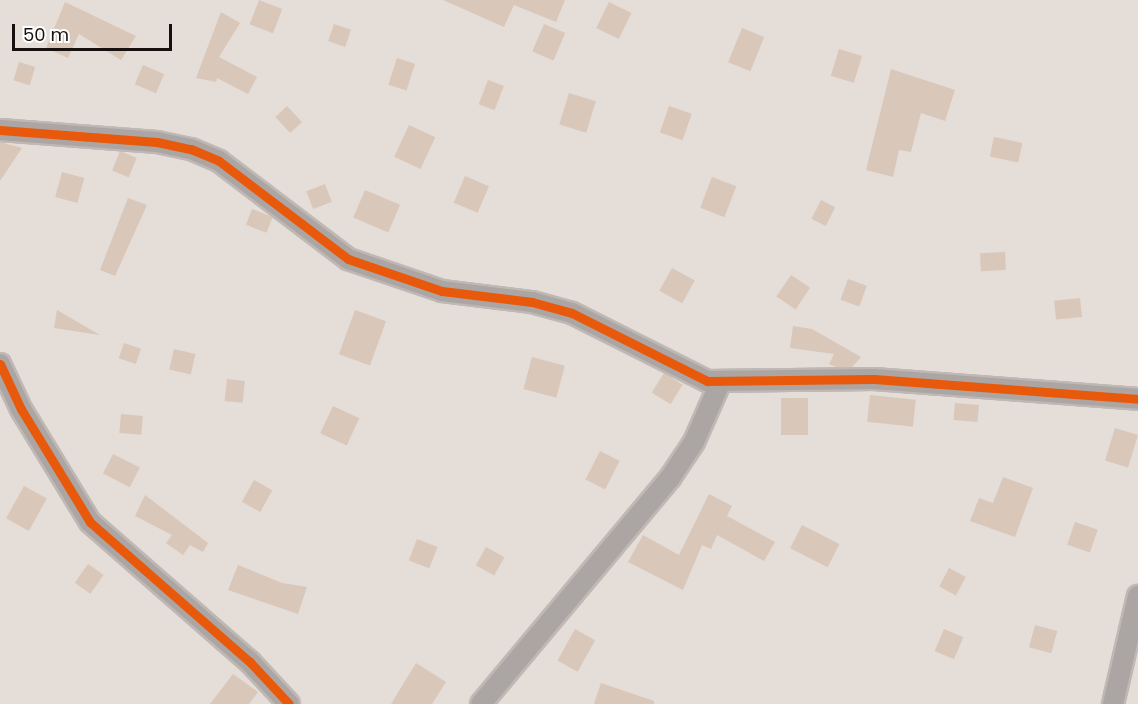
<!DOCTYPE html>
<html>
<head>
<meta charset="utf-8">
<style>
	body { margin:0 }
	#map { position:relative; width:1138px; height:704px; overflow:hidden; background:#e5ddd7; font-family:Poppins,sans-serif }
	div>[style] { position:absolute }
	.building>* { inset:0; background:#d9c7ba; transform-origin:0 0 }
	.roads { filter:drop-shadow(2px 0 #bfb8b4) drop-shadow(-2px 0 #bfb8b4) drop-shadow(0 2px #bfb8b4) drop-shadow(0 -2px #bfb8b4) }
	.street>* { height:20px; margin:-10px; padding:0 10px; transform-origin:10px; border-radius:10px; background:#aba6a4 }
	.cycleway>* { height:9px; margin:-4.5px; padding:0 4.5px; transform-origin:4.5px; border-radius:4.5px; background:#e8590c }
	span { translate:-50% -50%; white-space:nowrap; text-align:center; line-height:1.15; -webkit-text-stroke:4.5px #fff; paint-order:stroke }
	.scale { position:absolute; left:12px; top:24px; width:160px; height:27px; box-sizing:border-box; border:3px solid #16110e; border-top:0; padding-left:8px; font-size:18px; line-height:21px; white-space:nowrap; color:#16110e; -webkit-text-stroke:4px #fff; paint-order:stroke }
</style>
</head>
<body>
<div id="map">
	<div class="building">
		<i style="left:259px;top:0;width:25px;height:26px;rotate:21deg"></i>
		<i style="clip-path:polygon(443px 0,565px 0,556px 22px,514px 5px,504px 27px)"></i>
		<i style="clip-path:polygon(65px 2px,136px 36px,121px 60px,79px 34px,68px 58px,46px 48px)"></i>
		<i style="left:609px;top:2px;width:25px;height:29px;rotate:26deg"></i>
		<i style="clip-path:polygon(221px 12px,240px 23px,219px 57px,257px 77px,248px 94px,217px 78px,216px 82px,196px 78px)"></i>
		<i style="left:334px;top:24px;width:18px;height:18px;rotate:19deg"></i>
		<i style="left:544px;top:24px;width:23px;height:30px;rotate:23deg"></i>
		<i style="left:742px;top:28px;width:24px;height:37px;rotate:22deg"></i>
		<i style="left:839px;top:49px;width:24px;height:28px;rotate:17deg"></i>
		<i style="left:397px;top:58px;width:19px;height:28px;rotate:18deg"></i>
		<i style="left:19px;top:62px;width:17px;height:19px;rotate:17deg"></i>
		<i style="left:143px;top:65px;width:23px;height:21px;rotate:23deg"></i>
		<i style="clip-path:polygon(891px 69px,955px 90px,945px 121px,921px 113px,911px 152px,899px 150px,893px 177px,866px 170px)"></i>
		<i style="left:488px;top:80px;width:17px;height:26px;rotate:21deg"></i>
		<i style="left:569px;top:93px;width:28px;height:33px;rotate:17deg"></i>
		<i style="left:287px;top:106px;width:22px;height:16px;rotate:47deg"></i>
		<i style="left:669px;top:106px;width:24px;height:28px;rotate:19deg"></i>
		<i style="left:409px;top:125px;width:29px;height:35px;rotate:25deg"></i>
		<i style="left:994px;top:137px;width:29px;height:20px;rotate:12deg"></i>
		<i style="clip-path:polygon(0 142px,22px 148px,0 181px)"></i>
		<i style="left:120px;top:151px;width:18px;height:21px;rotate:22deg"></i>
		<i style="left:62px;top:172px;width:23px;height:26px;rotate:15deg"></i>
		<i style="left:465px;top:176px;width:26px;height:29px;rotate:23deg"></i>
		<i style="left:712px;top:177px;width:26px;height:33px;rotate:21deg"></i>
		<i style="left:325px;top:184px;width:19px;height:20px;rotate:69deg"></i>
		<i style="left:365px;top:190px;width:38px;height:30px;rotate:23deg"></i>
		<i style="clip-path:polygon(128px 198px,147px 205px,115px 276px,100px 270px)"></i>
		<i style="left:821px;top:200px;width:16px;height:21px;rotate:27deg"></i>
		<i style="left:252px;top:209px;width:22px;height:17px;rotate:21deg"></i>
		<i style="left:1005px;top:252px;width:18px;height:25px;rotate:87deg"></i>
		<i style="left:672px;top:268px;width:26px;height:26px;rotate:29deg"></i>
		<i style="left:791px;top:275px;width:23px;height:26px;rotate:34deg"></i>
		<i style="left:848px;top:279px;width:20px;height:22px;rotate:20deg"></i>
		<i style="left:1080px;top:298px;width:19px;height:26px;rotate:84deg"></i>
		<i style="clip-path:polygon(57px 310px,100px 335px,54px 328px)"></i>
		<i style="left:355px;top:310px;width:33px;height:47px;rotate:20deg"></i>
		<i style="clip-path:polygon(793px 326px,812px 329px,861px 357px,852px 367px,836px 367px,829px 364px,834px 354px,790px 348px)"></i>
		<i style="left:124px;top:343px;width:18px;height:16px;rotate:19deg"></i>
		<i style="left:174px;top:349px;width:22px;height:21px;rotate:13deg"></i>
		<i style="left:532px;top:357px;width:34px;height:33px;rotate:15deg"></i>
		<i style="left:664px;top:373px;width:22px;height:23px;rotate:32deg"></i>
		<i style="left:227px;top:379px;width:18px;height:22px;rotate:6deg"></i>
		<i style="left:870px;top:395px;width:46px;height:27px;rotate:6deg"></i>
		<i style="left:781px;top:398px;width:27px;height:37px"></i>
		<i style="left:955px;top:403px;width:24px;height:17px;rotate:5deg"></i>
		<i style="left:333px;top:406px;width:29px;height:30px;rotate:25deg"></i>
		<i style="left:121px;top:414px;width:22px;height:19px;rotate:5deg"></i>
		<i style="left:1115px;top:428px;width:24px;height:34px;rotate:17deg"></i>
		<i style="left:600px;top:451px;width:22px;height:32px;rotate:27deg"></i>
		<i style="left:113px;top:454px;width:30px;height:22px;rotate:27deg"></i>
		<i style="clip-path:polygon(1003px 477px,1033px 488px,1015px 537px,970px 521px,979px 498px,993px 503px)"></i>
		<i style="left:254px;top:480px;width:21px;height:25px;rotate:29deg"></i>
		<i style="left:24px;top:486px;width:26px;height:37px;rotate:29deg"></i>
		<i style="clip-path:polygon(709px 494px,732px 506px,727px 516px,775px 542px,764px 561px,717px 535px,711px 549px,702px 545px,683px 590px,628px 562px,643px 535px,679px 555px)"></i>
		<i style="clip-path:polygon(145px 495px,208px 543px,203px 552px,190px 545px,183px 555px,166px 543px,172px 535px,135px 516px)"></i>
		<i style="left:1075px;top:522px;width:24px;height:24px;rotate:19deg"></i>
		<i style="left:802px;top:525px;width:42px;height:26px;rotate:27deg"></i>
		<i style="left:417px;top:539px;width:22px;height:23px;rotate:21deg"></i>
		<i style="left:486px;top:547px;width:21px;height:21px;rotate:29deg"></i>
		<i style="left:88px;top:564px;width:19px;height:23px;rotate:35deg"></i>
		<i style="clip-path:polygon(238px 565px,282px 583px,307px 587px,298px 614px,228px 590px)"></i>
		<i style="left:949px;top:568px;width:19px;height:21px;rotate:28deg"></i>
		<i style="left:1035px;top:625px;width:23px;height:23px;rotate:15deg"></i>
		<i style="left:575px;top:629px;width:23px;height:36px;rotate:29deg"></i>
		<i style="left:944px;top:629px;width:21px;height:24px;rotate:23deg"></i>
		<i style="clip-path:polygon(416px 663px,446px 682px,432px 704px,391px 704px)"></i>
		<i style="clip-path:polygon(233px 674px,258px 692px,249px 704px,210px 704px)"></i>
		<i style="clip-path:polygon(601px 683px,654px 701px,654px 704px,594px 704px)"></i>
	</div>
	<div class="roads">
		<div class="street">
			<i style="left:0;top:130px;width:157px;rotate:4.4deg"></i>
			<i style="left:157px;top:142px;width:35px;rotate:12deg"></i>
			<i style="left:191px;top:149px;width:30px;rotate:23deg"></i>
			<i style="left:219px;top:161px;width:162px;rotate:37.2deg"></i>
			<i style="left:348px;top:259px;width:99px;rotate:18.8deg"></i>
			<i style="left:442px;top:291px;width:91px;rotate:7deg"></i>
			<i style="left:532px;top:302px;width:41px;rotate:15.4deg"></i>
			<i style="left:572px;top:313px;width:151px;rotate:26.7deg"></i>
			<i style="left:707px;top:381px;width:167px;rotate:-0.7deg"></i>
			<i style="left:874px;top:379px;width:265px;rotate:4.3deg"></i>
			<i style="left:0;top:364px;width:50px;rotate:65deg"></i>
			<i style="left:21px;top:409px;width:132px;rotate:58.6deg"></i>
			<i style="left:90px;top:522px;width:213px;rotate:41.2deg"></i>
			<i style="left:250px;top:662px;width:57px;rotate:47.1deg"></i>
			<i style="left:481px;top:704px;width:295px;rotate:-50.1deg"></i>
			<i style="left:670px;top:478px;width:43px;rotate:-56.3deg"></i>
			<i style="left:694px;top:442px;width:64px;rotate:-66.2deg"></i>
			<i style="left:1113px;top:704px;width:111px;rotate:-77deg"></i>
		</div>
	</div>
	<div class="cycleway">
		<i style="left:0;top:130px;width:157px;rotate:4.4deg"></i>
		<i style="left:157px;top:142px;width:35px;rotate:12deg"></i>
		<i style="left:191px;top:149px;width:30px;rotate:23deg"></i>
		<i style="left:219px;top:161px;width:162px;rotate:37.2deg"></i>
		<i style="left:348px;top:259px;width:99px;rotate:18.8deg"></i>
		<i style="left:442px;top:291px;width:91px;rotate:7deg"></i>
		<i style="left:532px;top:302px;width:41px;rotate:15.4deg"></i>
		<i style="left:572px;top:313px;width:151px;rotate:26.7deg"></i>
		<i style="left:707px;top:381px;width:167px;rotate:-0.7deg"></i>
		<i style="left:874px;top:379px;width:265px;rotate:4.3deg"></i>
		<i style="left:0;top:364px;width:50px;rotate:65deg"></i>
		<i style="left:21px;top:409px;width:132px;rotate:58.6deg"></i>
		<i style="left:90px;top:522px;width:213px;rotate:41.2deg"></i>
		<i style="left:250px;top:662px;width:57px;rotate:47.1deg"></i>
	</div>
	<div class="scale">50 m</div>
</div>
</body>
</html>
